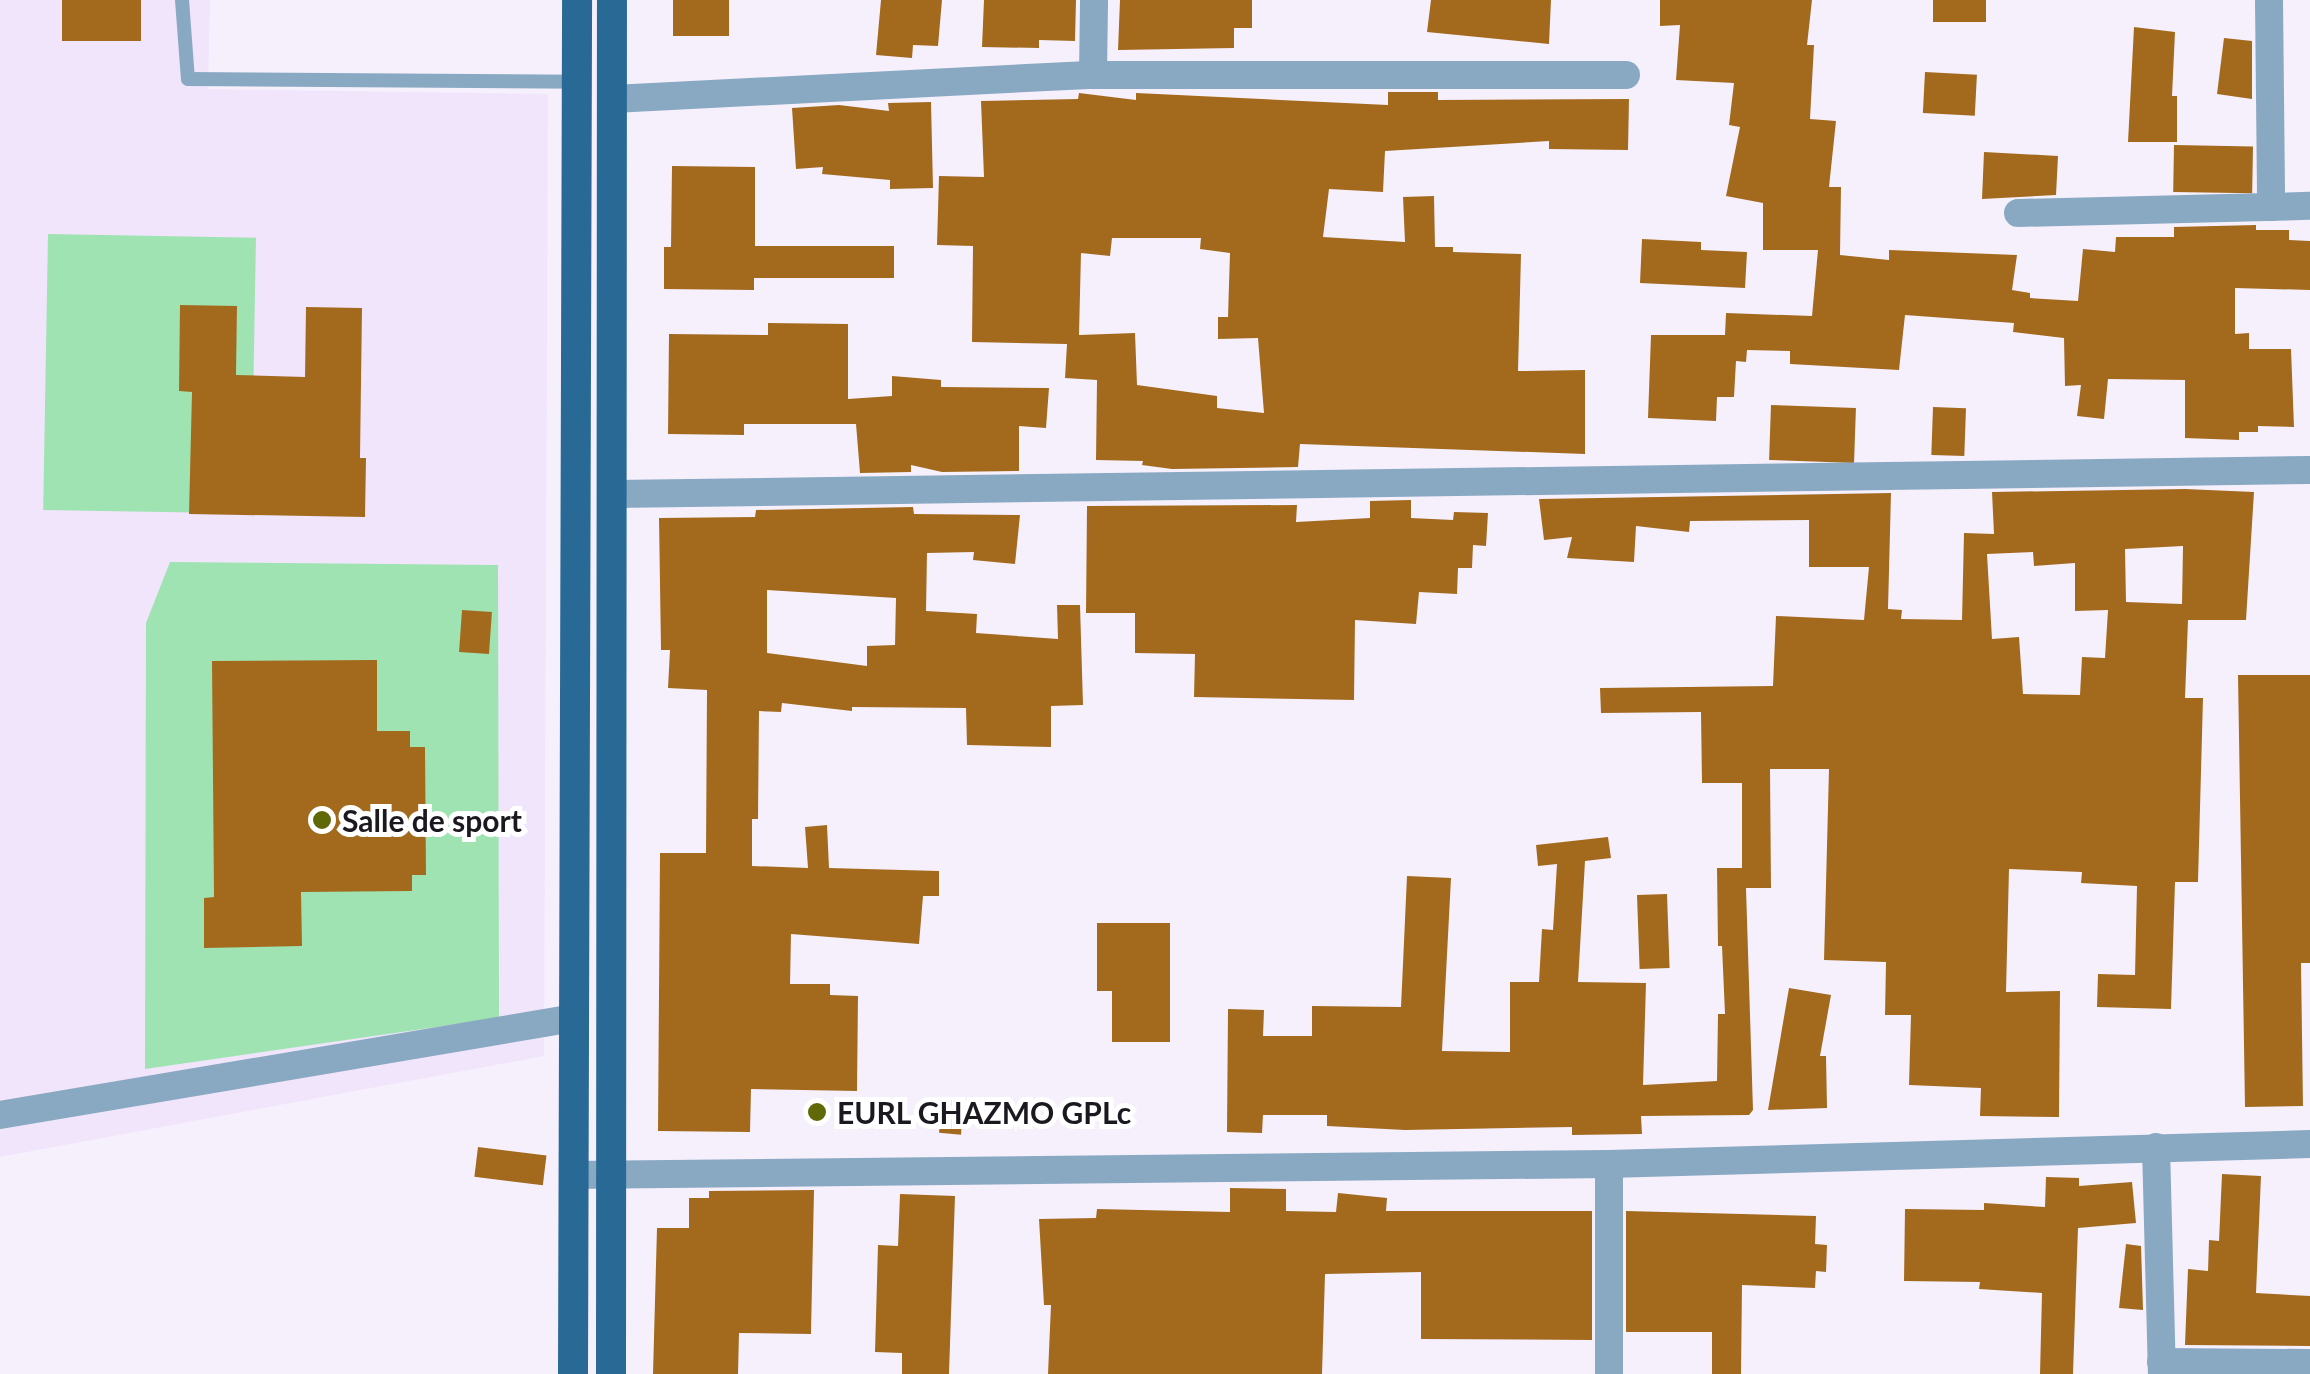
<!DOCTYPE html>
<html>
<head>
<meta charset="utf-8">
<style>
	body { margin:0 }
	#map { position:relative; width:2310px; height:1374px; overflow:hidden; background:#f6f0fd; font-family:Lato,sans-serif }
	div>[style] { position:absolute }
	.built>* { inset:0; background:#f1e5fc }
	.green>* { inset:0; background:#a0e3b2; transform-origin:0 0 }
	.building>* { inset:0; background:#a36a1e; transform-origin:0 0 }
	.service>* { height:14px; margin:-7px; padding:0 7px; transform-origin:7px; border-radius:7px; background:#89a9c2 }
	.minor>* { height:28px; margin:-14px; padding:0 14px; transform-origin:14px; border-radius:14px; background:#89a9c2 }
	.primary>* { height:30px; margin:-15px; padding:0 15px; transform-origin:15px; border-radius:15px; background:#286996 }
	.dots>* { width:28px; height:28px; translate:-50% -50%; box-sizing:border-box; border:5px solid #fff; border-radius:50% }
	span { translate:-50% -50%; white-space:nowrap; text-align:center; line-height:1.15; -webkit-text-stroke:10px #fff; paint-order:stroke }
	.poi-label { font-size:30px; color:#1c1820; font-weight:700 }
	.left { translate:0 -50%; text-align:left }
</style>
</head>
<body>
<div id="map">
	<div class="built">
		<i style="clip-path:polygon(0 0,210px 0,208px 89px,548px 94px,544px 1056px,0 1157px)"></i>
	</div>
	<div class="green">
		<i style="left:48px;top:234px;width:208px;height:276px;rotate:1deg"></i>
		<i style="clip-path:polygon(170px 562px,498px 565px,499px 1018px,145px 1069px,146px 623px)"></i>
	</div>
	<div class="building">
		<i style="left:62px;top:0;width:79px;height:41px"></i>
		<i style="left:673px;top:0;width:56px;height:36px"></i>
		<i style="clip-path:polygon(881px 0,942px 0,938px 46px,913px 45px,912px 58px,876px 55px)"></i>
		<i style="clip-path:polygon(984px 0,1076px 0,1075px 41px,1039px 40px,1039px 48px,982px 47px)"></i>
		<i style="clip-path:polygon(1120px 0,1252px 0,1252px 28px,1234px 28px,1234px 48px,1118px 50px)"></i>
		<i style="clip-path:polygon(1431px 0,1551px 0,1549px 44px,1427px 32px)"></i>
		<i style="clip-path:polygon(1660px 0,1812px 0,1807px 45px,1814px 45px,1810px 119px,1836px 121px,1829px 187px,1841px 187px,1840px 255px,1889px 260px,1889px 250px,2017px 255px,2012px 290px,2030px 293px,2030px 298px,2078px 301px,2083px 249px,2115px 252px,2116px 237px,2174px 237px,2174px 227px,2256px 225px,2256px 230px,2289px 230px,2289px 240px,2310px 241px,2310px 290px,2235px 288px,2235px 334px,2249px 333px,2249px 349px,2291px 349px,2294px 427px,2258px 426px,2258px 432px,2239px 432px,2239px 440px,2185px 438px,2185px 380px,2108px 379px,2104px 419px,2077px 416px,2081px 385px,2065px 386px,2064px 338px,2013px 332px,2014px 323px,1905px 315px,1899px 370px,1790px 364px,1790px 351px,1747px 350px,1746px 362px,1736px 361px,1734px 397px,1717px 397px,1716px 421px,1648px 418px,1651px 335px,1725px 335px,1726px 313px,1812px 316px,1818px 250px,1763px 250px,1763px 203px,1726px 196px,1740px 127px,1729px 125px,1734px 83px,1676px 80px,1680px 25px,1660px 26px)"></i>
		<i style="left:1933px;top:0;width:53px;height:22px"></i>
		<i style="clip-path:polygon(2134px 27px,2175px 32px,2172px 96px,2177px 96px,2177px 142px,2128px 142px)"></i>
		<i style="clip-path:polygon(2224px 38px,2252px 41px,2252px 99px,2217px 94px)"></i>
		<i style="left:1925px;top:72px;width:52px;height:41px;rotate:3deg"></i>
		<i style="clip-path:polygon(evenodd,1388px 92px,1438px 92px,1438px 100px,1629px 99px,1628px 150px,1549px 149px,1549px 141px,1385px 151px,1383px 192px,1329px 189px,1323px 237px,1405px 242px,1403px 197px,1434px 196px,1435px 247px,1453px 247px,1453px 252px,1521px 254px,1518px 371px,1585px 370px,1585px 454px,1300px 444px,1298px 467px,1172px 469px,1142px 465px,1143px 461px,1096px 460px,1097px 380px,1065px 378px,1067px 344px,972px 342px,973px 246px,937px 245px,939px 176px,984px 177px,981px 101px,1078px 99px,1079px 93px,1136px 100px,1136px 93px,1388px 105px,1388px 92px,1112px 238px,1201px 238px,1200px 249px,1230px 253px,1228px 317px,1218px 317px,1218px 339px,1258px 338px,1264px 413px,1217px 408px,1217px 396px,1137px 385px,1135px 333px,1079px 335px,1081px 253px,1110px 256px,1112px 238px)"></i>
		<i style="clip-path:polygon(931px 102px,933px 188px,890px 189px,890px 180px,822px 174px,823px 167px,796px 169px,792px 108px,839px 105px,889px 111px,888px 103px)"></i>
		<i style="left:2174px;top:145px;width:79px;height:47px;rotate:1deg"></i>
		<i style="clip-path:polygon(1984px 152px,2058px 156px,2056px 195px,1982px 199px)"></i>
		<i style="clip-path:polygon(672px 166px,755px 167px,755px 246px,894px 246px,894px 278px,754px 278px,754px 290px,664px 289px,664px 247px,671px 247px)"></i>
		<i style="clip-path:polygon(1642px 239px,1701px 242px,1701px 250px,1747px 252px,1745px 288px,1640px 283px)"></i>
		<i style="clip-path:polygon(180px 305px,237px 306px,236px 375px,305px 377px,306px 307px,362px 308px,360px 458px,366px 458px,365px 517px,189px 514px,192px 392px,179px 391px)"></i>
		<i style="clip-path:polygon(768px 323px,848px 324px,848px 399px,892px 396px,892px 376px,941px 380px,941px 387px,1049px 388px,1046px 428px,1019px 426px,1019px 471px,942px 472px,911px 465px,911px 472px,860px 473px,856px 424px,744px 424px,744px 435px,668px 434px,669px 334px,768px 335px)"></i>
		<i style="left:1771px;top:405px;width:85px;height:55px;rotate:2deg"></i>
		<i style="left:1933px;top:407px;width:33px;height:48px;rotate:2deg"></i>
		<i style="clip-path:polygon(evenodd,2185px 489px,2254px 492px,2246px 620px,2188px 620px,2185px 698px,2203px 698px,2198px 882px,2175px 882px,2171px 1009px,2097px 1007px,2098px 974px,2135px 975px,2137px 886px,2081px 883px,2082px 872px,2009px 869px,2006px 992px,2060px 991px,2059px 1117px,1980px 1116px,1981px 1088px,1909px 1085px,1911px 1015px,1885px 1015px,1886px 962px,1824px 960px,1829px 769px,1770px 769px,1771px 888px,1746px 888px,1753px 1110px,1749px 1115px,1641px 1116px,1642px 1134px,1572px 1135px,1572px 1127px,1405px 1130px,1327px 1126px,1327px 1115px,1263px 1115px,1262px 1133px,1227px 1132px,1228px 1009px,1264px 1010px,1263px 1036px,1312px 1036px,1312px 1006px,1401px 1007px,1407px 876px,1451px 878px,1442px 1051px,1510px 1052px,1510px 982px,1539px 982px,1542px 929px,1553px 930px,1557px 864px,1538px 866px,1536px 845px,1608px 837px,1611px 858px,1585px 861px,1578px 982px,1646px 983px,1643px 1085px,1717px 1081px,1718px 1014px,1725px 1014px,1722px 946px,1718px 946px,1717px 868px,1742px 868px,1742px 783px,1702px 783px,1701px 712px,1601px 713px,1600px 688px,1773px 686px,1776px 616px,1864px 620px,1869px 567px,1809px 567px,1809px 520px,1690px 521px,1689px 532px,1636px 526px,1634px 562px,1567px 558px,1572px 537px,1544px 540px,1539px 499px,1891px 493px,1888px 609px,1902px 610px,1901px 619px,1962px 620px,1964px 533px,1994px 534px,1992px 492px,2185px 489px,2183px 546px,2182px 604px,2126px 602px,2125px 549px,2183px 546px,2185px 489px,2033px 552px,2034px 566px,2075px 563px,2075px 611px,2108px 610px,2105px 658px,2082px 657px,2080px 695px,2023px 694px,2019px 637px,1992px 639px,1987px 554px,2033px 552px)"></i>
		<i style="clip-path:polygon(1411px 500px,1411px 518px,1453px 520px,1454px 512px,1488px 513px,1486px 546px,1473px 545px,1472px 568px,1458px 568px,1457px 594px,1419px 592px,1416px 624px,1355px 620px,1354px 700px,1194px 697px,1195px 654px,1135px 653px,1135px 613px,1086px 613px,1087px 506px,1297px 505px,1296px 522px,1370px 518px,1370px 501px)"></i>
		<i style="clip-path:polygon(evenodd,913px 507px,914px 514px,1020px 515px,1015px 564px,973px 560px,974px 552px,927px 553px,926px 611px,977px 614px,976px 633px,1058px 639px,1057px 605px,1080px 605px,1083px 705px,1051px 706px,1051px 747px,967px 745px,966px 708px,852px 707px,852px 711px,782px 703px,781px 712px,759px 711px,758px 819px,752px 819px,752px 866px,808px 868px,805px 827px,827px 825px,829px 868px,939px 871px,939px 896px,923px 896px,919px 944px,791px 934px,790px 984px,830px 984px,830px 995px,858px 996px,857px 1091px,751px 1089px,750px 1132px,658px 1131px,660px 853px,706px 853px,707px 690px,668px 688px,670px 650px,661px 650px,659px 518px,755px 517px,756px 510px,913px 507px,767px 590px,896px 598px,895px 645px,867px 646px,867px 666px,767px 653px,767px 590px)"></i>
		<i style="left:462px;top:610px;width:30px;height:42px;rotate:4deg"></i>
		<i style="clip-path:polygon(377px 660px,377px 731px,410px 731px,410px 747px,425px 747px,426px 875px,412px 875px,412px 891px,301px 892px,302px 946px,204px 948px,204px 898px,214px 897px,212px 661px)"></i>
		<i style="clip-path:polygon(2238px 675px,2310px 675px,2310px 963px,2301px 963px,2303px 1106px,2245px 1107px)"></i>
		<i style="left:1667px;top:894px;width:74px;height:30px;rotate:88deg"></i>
		<i style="clip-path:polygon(1097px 923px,1170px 923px,1170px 1042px,1112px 1042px,1112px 991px,1097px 991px)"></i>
		<i style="clip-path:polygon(1789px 988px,1831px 995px,1820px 1056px,1826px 1056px,1827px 1108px,1768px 1110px)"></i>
		<i style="left:942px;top:1099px;width:22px;height:34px;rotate:5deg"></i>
		<i style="left:478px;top:1147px;width:69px;height:30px;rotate:7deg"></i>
		<i style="clip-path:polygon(2222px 1174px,2261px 1176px,2256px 1293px,2310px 1296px,2310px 1346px,2185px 1345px,2188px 1269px,2208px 1271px,2209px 1240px,2219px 1241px)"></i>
		<i style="clip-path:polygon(2046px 1177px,2079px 1178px,2079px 1186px,2132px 1182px,2136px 1223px,2078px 1228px,2073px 1374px,2040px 1374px,2042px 1293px,1979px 1289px,1980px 1282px,1904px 1281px,1905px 1209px,1984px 1210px,1984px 1203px,2045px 1207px)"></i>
		<i style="clip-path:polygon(1230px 1188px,1286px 1189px,1286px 1211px,1336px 1212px,1338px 1193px,1387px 1198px,1386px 1211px,1592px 1211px,1592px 1340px,1421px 1339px,1421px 1272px,1325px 1274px,1322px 1374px,1048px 1374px,1051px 1305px,1044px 1305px,1039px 1219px,1096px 1218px,1097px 1209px,1230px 1212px)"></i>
		<i style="clip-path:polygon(814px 1190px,811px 1334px,739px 1333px,738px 1374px,653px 1374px,657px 1228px,689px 1228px,689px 1198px,709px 1198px,709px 1191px)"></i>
		<i style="clip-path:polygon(900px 1194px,955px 1196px,949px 1374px,902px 1374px,902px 1353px,875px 1352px,878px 1245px,898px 1246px)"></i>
		<i style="clip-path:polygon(1626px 1211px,1816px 1216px,1815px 1244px,1827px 1245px,1826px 1272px,1816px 1271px,1815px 1288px,1742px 1285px,1741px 1374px,1712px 1374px,1712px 1332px,1626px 1332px)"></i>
		<i style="clip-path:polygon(2126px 1244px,2141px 1246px,2143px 1310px,2119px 1308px)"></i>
	</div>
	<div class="service">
		<i style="left:182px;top:0;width:79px;rotate:85.7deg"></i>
		<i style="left:188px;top:79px;width:390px;rotate:0.4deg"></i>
	</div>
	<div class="minor">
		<i style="left:2269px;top:0;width:207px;rotate:89.4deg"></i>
		<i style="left:1093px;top:75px;width:75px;rotate:-89.2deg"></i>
		<i style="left:613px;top:99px;width:481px;rotate:-2.9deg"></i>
		<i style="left:1093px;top:75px;width:533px"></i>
		<i style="left:2018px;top:213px;width:292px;rotate:-1.4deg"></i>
		<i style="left:614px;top:494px;width:1696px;rotate:-0.81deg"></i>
		<i style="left:0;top:1115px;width:582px;rotate:-9.59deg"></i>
		<i style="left:2156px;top:1147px;width:227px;rotate:88.5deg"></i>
		<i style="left:1609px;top:1164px;width:210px;rotate:90deg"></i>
		<i style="left:573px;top:1175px;width:1036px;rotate:-0.61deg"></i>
		<i style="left:1609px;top:1164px;width:701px;rotate:-1.63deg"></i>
		<i style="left:2161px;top:1362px;width:149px;rotate:0.4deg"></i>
	</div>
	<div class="primary">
		<i style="left:573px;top:1374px;width:1374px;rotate:-89.83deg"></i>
		<i style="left:611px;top:1374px;width:1374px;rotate:-89.96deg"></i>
	</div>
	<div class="dots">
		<i style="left:322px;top:820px;background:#616808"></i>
		<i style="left:817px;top:1112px;background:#616808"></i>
	</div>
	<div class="poi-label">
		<span class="left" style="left:342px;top:820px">Salle de sport</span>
		<span class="left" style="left:837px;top:1112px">EURL GHAZMO GPLc</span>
	</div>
</div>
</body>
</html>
